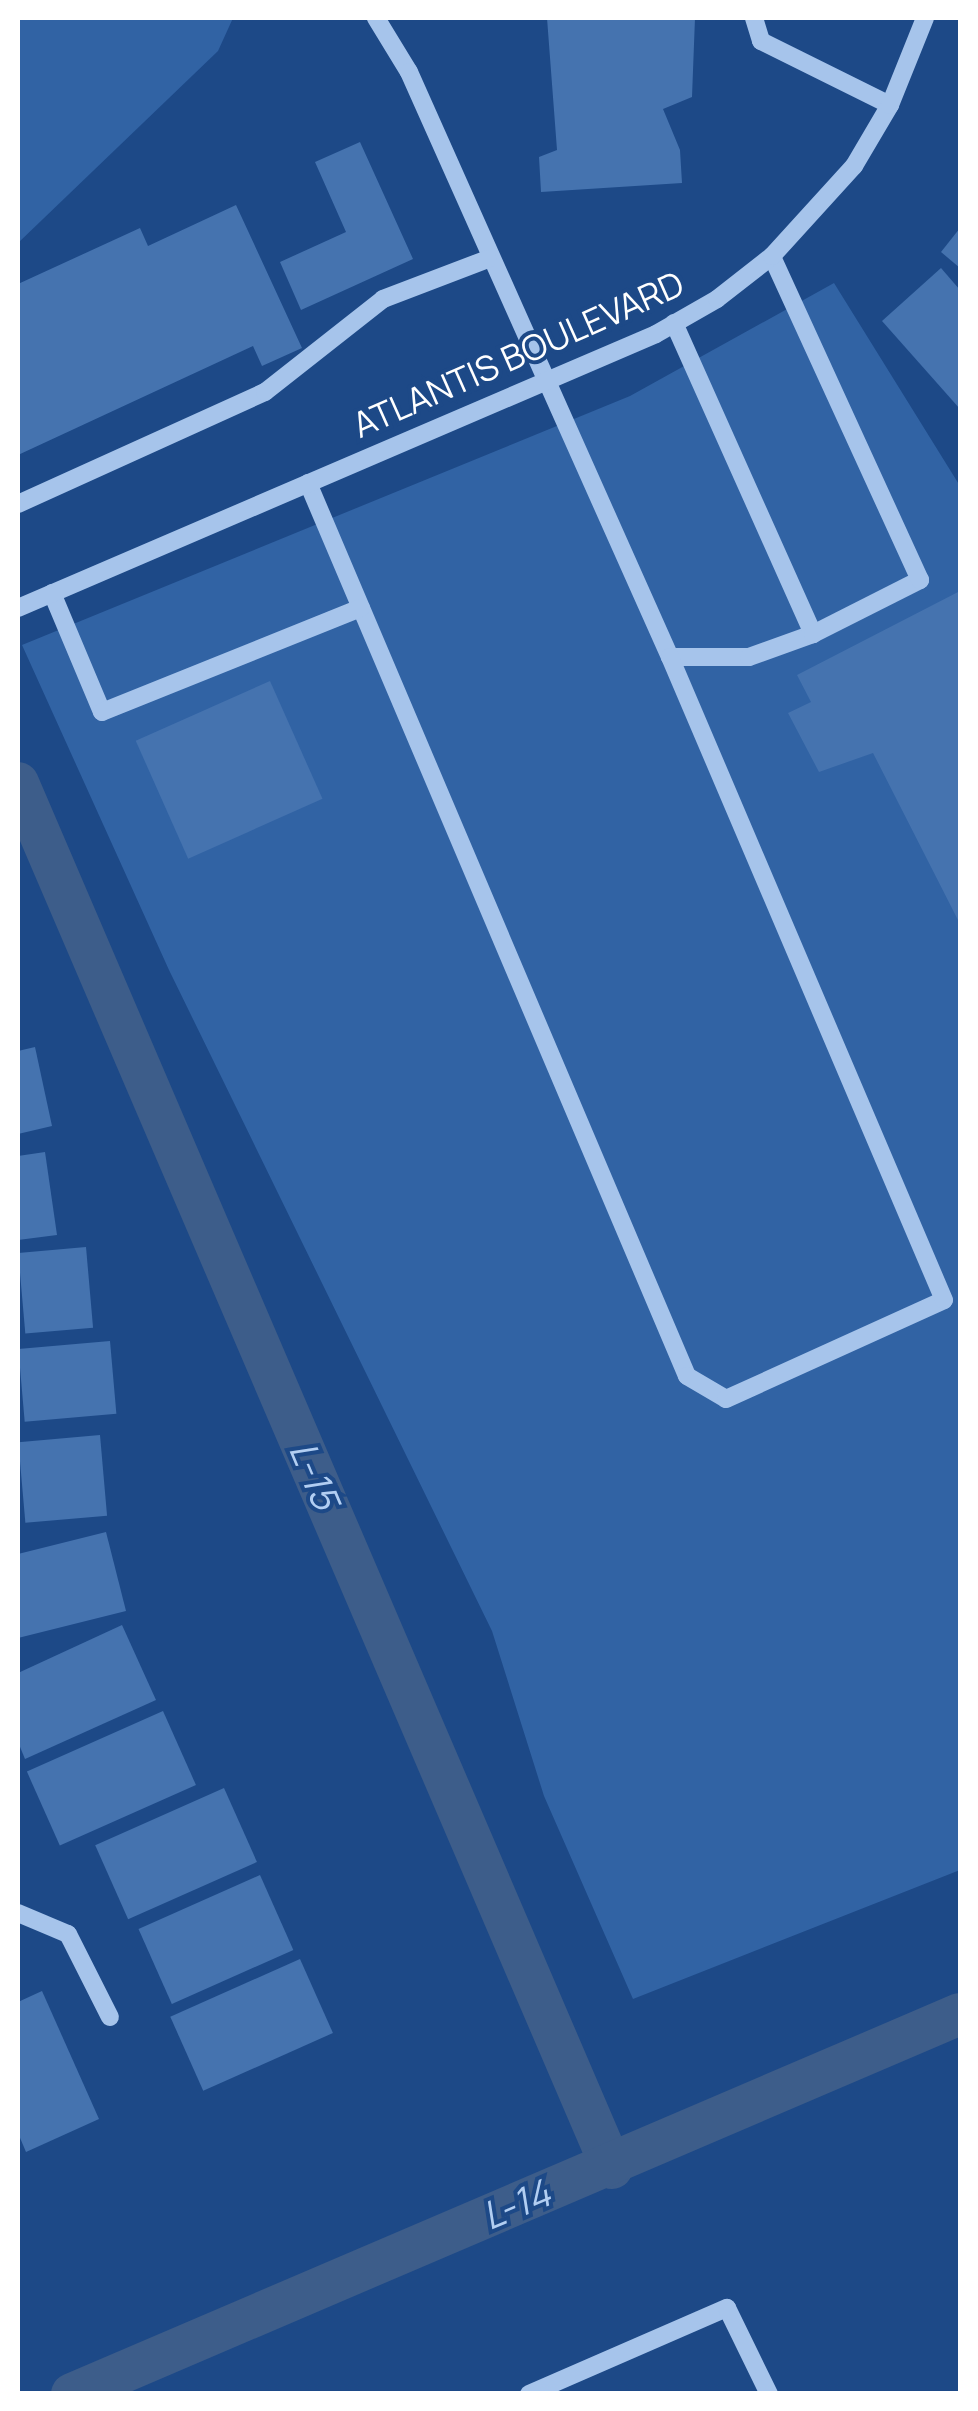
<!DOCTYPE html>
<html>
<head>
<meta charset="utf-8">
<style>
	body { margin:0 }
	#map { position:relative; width:978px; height:2411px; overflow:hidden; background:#1d4987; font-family:Manrope,sans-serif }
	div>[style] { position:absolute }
	.green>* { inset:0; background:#3163a4 }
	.canal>* { height:42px; margin:-21px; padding:0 21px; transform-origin:21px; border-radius:21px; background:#3d5d8a }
	.building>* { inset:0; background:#4573af; transform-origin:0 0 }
	.minor>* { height:18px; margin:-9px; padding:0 9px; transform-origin:9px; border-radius:9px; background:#a6c4eb }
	span { translate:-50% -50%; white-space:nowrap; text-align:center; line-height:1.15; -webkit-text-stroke:8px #1d4987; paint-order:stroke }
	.street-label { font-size:35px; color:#fff }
	.water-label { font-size:38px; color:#b2cef2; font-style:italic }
	.frame { position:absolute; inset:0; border:20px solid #fff; pointer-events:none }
</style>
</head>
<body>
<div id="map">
	<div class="green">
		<i style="clip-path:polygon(18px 18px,233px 18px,218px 51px,18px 243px)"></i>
		<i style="clip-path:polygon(834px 283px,960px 486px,960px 1870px,633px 1999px,544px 1796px,492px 1631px,169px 970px,22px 645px,630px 396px)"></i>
	</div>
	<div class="canal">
		<i style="left:18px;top:783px;width:1507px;rotate:66.79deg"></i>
		<i style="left:72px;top:2394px;width:966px;rotate:-23.17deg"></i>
	</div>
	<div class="building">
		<i style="clip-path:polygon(547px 18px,695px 18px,692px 97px,663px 109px,680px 150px,682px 183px,541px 192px,539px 157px,557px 150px)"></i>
		<i style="clip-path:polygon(360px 142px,413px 259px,301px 310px,280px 262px,346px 232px,315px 162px)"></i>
		<i style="clip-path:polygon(236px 205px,302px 348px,262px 366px,253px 346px,18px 455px,18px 284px,140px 228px,148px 246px)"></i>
		<i style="clip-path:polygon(960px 228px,960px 268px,941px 252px)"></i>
		<i style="clip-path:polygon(941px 268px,960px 290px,960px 409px,882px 321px)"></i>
		<i style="clip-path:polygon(960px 591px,960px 924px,873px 753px,819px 772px,788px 713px,811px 702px,797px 675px)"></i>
		<i style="left:270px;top:681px;width:129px;height:147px;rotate:66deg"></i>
		<i style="clip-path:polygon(35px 1047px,52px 1126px,18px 1134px,18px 1051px)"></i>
		<i style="clip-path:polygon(45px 1152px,57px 1235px,18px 1240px,18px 1156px)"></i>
		<i style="left:86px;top:1247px;width:81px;height:68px;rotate:85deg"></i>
		<i style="left:110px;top:1341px;width:73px;height:92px;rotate:85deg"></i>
		<i style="left:100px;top:1435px;width:81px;height:82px;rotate:85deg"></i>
		<i style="clip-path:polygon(106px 1532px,126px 1611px,18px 1638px,18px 1554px)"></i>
		<i style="clip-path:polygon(122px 1625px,156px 1700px,25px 1759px,18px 1742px,18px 1673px)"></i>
		<i style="left:163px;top:1711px;width:81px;height:149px;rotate:66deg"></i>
		<i style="left:224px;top:1788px;width:81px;height:141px;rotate:66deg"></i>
		<i style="left:260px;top:1875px;width:82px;height:133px;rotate:66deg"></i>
		<i style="left:300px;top:1959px;width:81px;height:142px;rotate:66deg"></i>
		<i style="clip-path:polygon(42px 1991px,99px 2119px,26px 2152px,18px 2133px,18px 2002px)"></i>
	</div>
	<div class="minor">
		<i style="left:376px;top:18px;width:63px;rotate:58.6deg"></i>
		<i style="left:409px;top:72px;width:641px;rotate:65.96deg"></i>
		<i style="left:670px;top:657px;width:79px"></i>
		<i style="left:749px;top:657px;width:68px;rotate:-19.8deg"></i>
		<i style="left:754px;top:18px;width:24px;rotate:73deg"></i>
		<i style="left:761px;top:41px;width:144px;rotate:26.4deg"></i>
		<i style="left:674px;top:323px;width:341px;rotate:65.9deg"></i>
		<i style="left:813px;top:634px;width:120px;rotate:-26.8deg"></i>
		<i style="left:920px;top:580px;width:356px;rotate:-114.6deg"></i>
		<i style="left:308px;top:483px;width:970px;rotate:67deg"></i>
		<i style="left:687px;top:1376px;width:45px;rotate:30.5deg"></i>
		<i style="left:726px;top:1399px;width:239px;rotate:-24.4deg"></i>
		<i style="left:944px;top:1300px;width:699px;rotate:-113.08deg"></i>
		<i style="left:18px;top:504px;width:271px;rotate:-24.4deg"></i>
		<i style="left:265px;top:392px;width:150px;rotate:-38.2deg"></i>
		<i style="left:383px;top:299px;width:112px;rotate:-20.9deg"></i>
		<i style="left:52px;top:593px;width:129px;rotate:67.2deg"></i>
		<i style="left:102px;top:712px;width:279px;rotate:-21.9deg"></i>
		<i style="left:18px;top:608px;width:694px;rotate:-23.24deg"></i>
		<i style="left:656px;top:334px;width:70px;rotate:-29.8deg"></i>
		<i style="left:717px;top:299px;width:70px;rotate:-38deg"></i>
		<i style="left:772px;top:256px;width:122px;rotate:-47.7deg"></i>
		<i style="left:854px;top:166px;width:71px;rotate:-59.5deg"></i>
		<i style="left:890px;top:105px;width:94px;rotate:-68.1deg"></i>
		<i style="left:18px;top:1913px;width:54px;rotate:22.8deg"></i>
		<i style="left:68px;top:1934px;width:93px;rotate:63.2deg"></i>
		<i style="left:529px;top:2394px;width:216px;rotate:-23.5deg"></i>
		<i style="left:727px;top:2308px;width:96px;rotate:64deg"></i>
	</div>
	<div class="street-label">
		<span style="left:518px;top:354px;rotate:-24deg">ATLANTIS BOULEVARD</span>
	</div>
	<div class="water-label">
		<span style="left:315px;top:1475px;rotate:67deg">L-15</span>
		<span style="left:516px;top:2204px;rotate:-23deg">L-14</span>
	</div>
	<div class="frame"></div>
</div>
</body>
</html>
